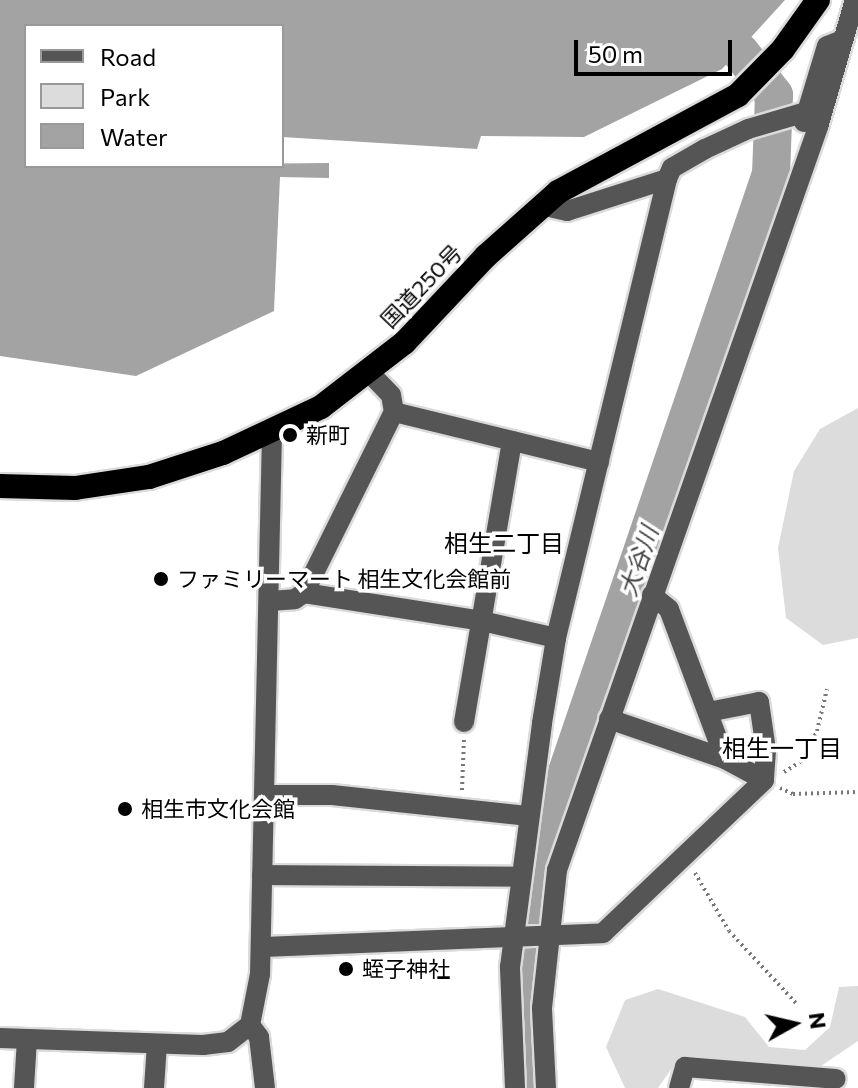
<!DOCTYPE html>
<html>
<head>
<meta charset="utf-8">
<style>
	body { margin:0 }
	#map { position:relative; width:858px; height:1088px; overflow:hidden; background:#fff; font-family:Commissioner,"Noto Sans JP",sans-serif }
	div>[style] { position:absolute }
	.green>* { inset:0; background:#dcdcdc }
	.water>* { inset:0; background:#a3a3a3 }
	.river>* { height:38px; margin:-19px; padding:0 19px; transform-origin:19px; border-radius:19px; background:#a3a3a3 }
	.path>* { height:4px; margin-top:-2px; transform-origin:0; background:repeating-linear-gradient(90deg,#777 0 2px,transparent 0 6px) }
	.roads { filter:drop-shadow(2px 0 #dbdbdb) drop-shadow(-2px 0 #dbdbdb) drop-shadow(0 2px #dbdbdb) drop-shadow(0 -2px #dbdbdb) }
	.minor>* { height:20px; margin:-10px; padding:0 10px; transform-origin:10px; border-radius:10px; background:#555 }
	.highway>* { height:24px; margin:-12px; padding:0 12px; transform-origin:12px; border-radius:12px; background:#000 }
	.dots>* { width:22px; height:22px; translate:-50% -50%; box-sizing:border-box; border:4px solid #fff; border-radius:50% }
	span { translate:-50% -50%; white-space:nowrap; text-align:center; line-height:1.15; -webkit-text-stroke:7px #fff; paint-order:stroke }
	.street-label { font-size:22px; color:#000 }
	.poi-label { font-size:22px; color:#000 }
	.left { translate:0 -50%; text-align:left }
	.neighbourhood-label { font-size:24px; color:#000 }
	.water-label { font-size:24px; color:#444; font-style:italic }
	.legend { position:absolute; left:24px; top:24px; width:260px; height:144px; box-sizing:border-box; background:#fff; border:2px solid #999; margin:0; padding:10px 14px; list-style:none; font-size:24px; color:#000 }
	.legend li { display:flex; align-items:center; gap:16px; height:40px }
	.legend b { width:40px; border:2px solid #999 }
	.north { position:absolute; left:754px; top:984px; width:80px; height:80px; -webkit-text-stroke:6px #fff; paint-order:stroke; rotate:82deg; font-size:22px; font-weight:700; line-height:32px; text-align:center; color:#000 }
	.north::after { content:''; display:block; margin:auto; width:28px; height:36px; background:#000; clip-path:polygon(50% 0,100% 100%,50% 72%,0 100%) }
	.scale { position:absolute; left:574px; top:40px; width:158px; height:36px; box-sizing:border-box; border:4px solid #000; border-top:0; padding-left:10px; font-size:24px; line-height:28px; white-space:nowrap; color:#000; -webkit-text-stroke:6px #fff; paint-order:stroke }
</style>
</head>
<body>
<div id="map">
	<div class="green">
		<i style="clip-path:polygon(858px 408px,858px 638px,823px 645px,786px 618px,778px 548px,794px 471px,820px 429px)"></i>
		<i style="clip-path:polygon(858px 986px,858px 1041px,821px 1066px,677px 1061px,658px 1088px,625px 1088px,606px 1047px,625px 1000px,658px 989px,745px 1017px,769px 1047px,805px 1050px,830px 1027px,839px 987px)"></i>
	</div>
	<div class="water">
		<i style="clip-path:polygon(0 0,785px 0,722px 69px,584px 137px,481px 136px,477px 149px,282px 137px,282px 26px,26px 26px,26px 166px,329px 163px,329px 178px,280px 177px,274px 311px,136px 376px,0 356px)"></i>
	</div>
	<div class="river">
		<i style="left:530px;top:1088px;width:140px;rotate:-91.2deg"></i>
		<i style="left:527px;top:948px;width:141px;rotate:-78.9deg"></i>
		<i style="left:554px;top:810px;width:672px;rotate:-71.16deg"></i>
		<i style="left:771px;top:174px;width:79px;rotate:-87.8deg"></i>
		<i style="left:774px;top:95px;width:55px;rotate:-128.3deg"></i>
	</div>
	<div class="path">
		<i style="left:784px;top:772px;width:19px;rotate:-32deg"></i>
		<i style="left:800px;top:762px;width:35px;rotate:-61deg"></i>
		<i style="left:817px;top:731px;width:43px;rotate:-76.6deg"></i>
		<i style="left:780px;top:788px;width:14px;rotate:25deg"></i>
		<i style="left:793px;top:794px;width:65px;rotate:-1.8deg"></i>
		<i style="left:462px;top:790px;width:51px;rotate:-87.8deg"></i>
		<i style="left:695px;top:873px;width:67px;rotate:59.6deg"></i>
		<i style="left:729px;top:931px;width:98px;rotate:47.1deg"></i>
	</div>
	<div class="roads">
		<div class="minor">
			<i style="left:804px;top:122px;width:79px;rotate:-73.2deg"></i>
			<i style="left:827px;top:46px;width:17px;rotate:-21deg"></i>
			<i style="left:667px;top:179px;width:12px;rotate:-66deg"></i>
			<i style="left:672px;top:168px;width:38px;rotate:-30deg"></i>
			<i style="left:705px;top:149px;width:47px;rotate:-24.9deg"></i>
			<i style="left:748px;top:129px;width:60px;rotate:-16.3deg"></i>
			<i style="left:394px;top:412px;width:211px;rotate:13.7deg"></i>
			<i style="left:304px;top:593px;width:180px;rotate:8.9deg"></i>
			<i style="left:482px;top:621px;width:76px;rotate:12.9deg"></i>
			<i style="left:269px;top:601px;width:26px;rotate:-4deg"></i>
			<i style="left:295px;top:599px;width:11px;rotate:-34deg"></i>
			<i style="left:304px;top:593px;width:202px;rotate:-63.6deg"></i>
			<i style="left:394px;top:412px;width:17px;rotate:-100deg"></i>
			<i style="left:391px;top:395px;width:32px;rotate:-134deg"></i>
			<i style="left:708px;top:712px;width:52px;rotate:-11.1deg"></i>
			<i style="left:759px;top:702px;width:49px;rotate:81.7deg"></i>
			<i style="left:766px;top:750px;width:30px;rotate:94deg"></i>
			<i style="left:609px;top:719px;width:123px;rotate:19deg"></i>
			<i style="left:464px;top:722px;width:285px;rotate:-80.3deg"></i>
			<i style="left:264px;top:795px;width:68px"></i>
			<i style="left:332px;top:795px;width:196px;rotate:6.1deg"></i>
			<i style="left:262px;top:875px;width:257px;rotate:0.4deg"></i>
			<i style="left:261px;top:947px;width:342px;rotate:-2.3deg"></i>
			<i style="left:603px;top:933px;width:222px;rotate:-43.5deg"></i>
			<i style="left:764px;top:780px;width:44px;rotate:-151.7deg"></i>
			<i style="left:725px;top:759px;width:160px;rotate:-110.5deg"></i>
			<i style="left:669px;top:609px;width:22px;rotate:-141deg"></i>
			<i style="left:250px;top:1025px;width:15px;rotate:53deg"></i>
			<i style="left:259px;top:1037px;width:51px;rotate:83.3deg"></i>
			<i style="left:0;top:1038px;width:203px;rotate:2deg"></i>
			<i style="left:203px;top:1045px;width:25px;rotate:-7deg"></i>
			<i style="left:228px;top:1042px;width:28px;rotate:-38deg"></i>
			<i style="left:250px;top:1025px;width:52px;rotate:-78.9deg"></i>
			<i style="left:260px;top:974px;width:542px;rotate:-88.73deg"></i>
			<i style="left:24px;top:1088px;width:49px;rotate:-86.5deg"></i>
			<i style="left:154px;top:1088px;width:44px;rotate:-86.1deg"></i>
			<i style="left:515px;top:1088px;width:121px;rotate:-92.4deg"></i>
			<i style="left:510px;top:967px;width:246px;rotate:-82.5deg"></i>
			<i style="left:542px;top:723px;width:86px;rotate:-80.6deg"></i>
			<i style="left:556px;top:638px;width:472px;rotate:-76.4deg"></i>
			<i style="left:667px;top:179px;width:105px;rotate:162.3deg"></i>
			<i style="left:567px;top:211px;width:27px;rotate:-167deg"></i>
			<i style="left:546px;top:1088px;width:80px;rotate:-92.9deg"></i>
			<i style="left:542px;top:1008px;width:139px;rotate:-83.8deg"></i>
			<i style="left:557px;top:870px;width:788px;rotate:-70.64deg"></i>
			<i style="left:818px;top:127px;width:132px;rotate:-73.8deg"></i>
			<i style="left:679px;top:1088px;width:22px;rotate:-74deg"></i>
			<i style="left:685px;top:1067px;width:151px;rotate:4.5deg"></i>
		</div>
		<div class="highway">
			<i style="left:0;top:486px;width:75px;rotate:1.5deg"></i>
			<i style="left:75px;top:488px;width:75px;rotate:-8.5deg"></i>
			<i style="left:149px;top:477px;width:78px;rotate:-18deg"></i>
			<i style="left:223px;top:453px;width:108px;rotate:-25.1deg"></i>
			<i style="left:321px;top:407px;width:106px;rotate:-37.7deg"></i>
			<i style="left:405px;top:342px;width:118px;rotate:-46.7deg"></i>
			<i style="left:486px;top:256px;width:96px;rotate:-41.6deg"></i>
			<i style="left:558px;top:192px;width:204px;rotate:-28.3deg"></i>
			<i style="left:738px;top:95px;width:64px;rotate:-45.6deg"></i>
			<i style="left:783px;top:49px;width:60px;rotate:-54.5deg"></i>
		</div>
	</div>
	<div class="dots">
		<i style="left:290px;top:435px;background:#000"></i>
		<i style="left:161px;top:579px;background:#000"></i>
		<i style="left:125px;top:809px;background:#000"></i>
		<i style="left:346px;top:969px;background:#000"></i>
	</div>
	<div class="street-label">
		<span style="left:421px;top:286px;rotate:-46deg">国道250号</span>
	</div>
	<div class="poi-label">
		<span class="left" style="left:306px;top:435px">新町</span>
		<span class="left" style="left:177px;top:579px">ファミリーマート 相生文化会館前</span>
		<span class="left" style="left:141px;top:809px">相生市文化会館</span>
		<span class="left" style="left:362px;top:969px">蛭子神社</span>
	</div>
	<div class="neighbourhood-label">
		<span style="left:504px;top:543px">相生二丁目</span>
		<span style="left:782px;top:748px">相生一丁目</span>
	</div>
	<div class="water-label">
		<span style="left:638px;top:561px;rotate:-71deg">大谷川</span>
	</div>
	<ul class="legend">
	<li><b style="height:10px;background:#555"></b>Road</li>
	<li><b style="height:22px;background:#dcdcdc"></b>Park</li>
	<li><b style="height:22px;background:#a3a3a3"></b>Water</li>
	</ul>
	<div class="north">N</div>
	<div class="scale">50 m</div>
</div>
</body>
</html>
